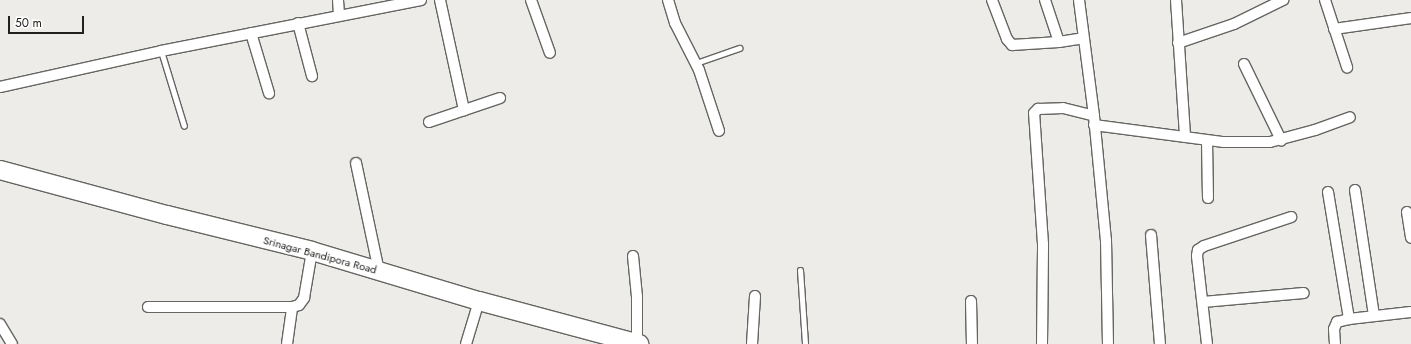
<!DOCTYPE html>
<html>
<head>
<meta charset="utf-8">
<style>
	body { margin:0 }
	#map { position:relative; width:1411px; height:344px; overflow:hidden; background:#edece9; font-family:Jost,sans-serif }
	div>[style] { position:absolute }
	.roads { filter:drop-shadow(1px 0 #656562) drop-shadow(-1px 0 #656562) drop-shadow(0 1px #656562) drop-shadow(0 -1px #656562) }
	.lane>* { height:5px; margin:-2.5px; padding:0 2.5px; transform-origin:2.5px; border-radius:2.5px; background:#fff }
	.street>* { height:10px; margin:-5px; padding:0 5px; transform-origin:5px; border-radius:5px; background:#fff }
	.highway>* { height:18px; margin:-9px; padding:0 9px; transform-origin:9px; border-radius:9px; background:#fff }
	span { translate:-50% -50%; white-space:nowrap; text-align:center; line-height:1.15; -webkit-text-stroke:4px #fff; paint-order:stroke }
	.street-label { font-size:11px; color:#20201e }
	.scale { position:absolute; left:8px; top:16px; width:76px; height:18px; box-sizing:border-box; border:2px solid #20201e; border-top:0; padding-left:5px; font-size:12px; line-height:14px; white-space:nowrap; color:#20201e; -webkit-text-stroke:3px #fff; paint-order:stroke }
</style>
</head>
<body>
<div id="map">
	<div class="roads">
		<div class="lane">
			<i style="left:161px;top:51px;width:78px;rotate:73deg"></i>
			<i style="left:696px;top:63px;width:46px;rotate:-19.2deg"></i>
			<i style="left:800px;top:270px;width:74px;rotate:86.1deg"></i>
		</div>
		<div class="street">
			<i style="left:338px;top:0;width:15px;rotate:86deg"></i>
			<i style="left:440px;top:0;width:113px;rotate:77.7deg"></i>
			<i style="left:531px;top:0;width:56px;rotate:70.3deg"></i>
			<i style="left:668px;top:0;width:24px;rotate:73deg"></i>
			<i style="left:675px;top:23px;width:53px;rotate:62.9deg"></i>
			<i style="left:699px;top:70px;width:64px;rotate:71.8deg"></i>
			<i style="left:992px;top:0;width:42px;rotate:69deg"></i>
			<i style="left:1007px;top:39px;width:8px;rotate:50deg"></i>
			<i style="left:1012px;top:45px;width:47px;rotate:-3.7deg"></i>
			<i style="left:1059px;top:42px;width:24px;rotate:-9deg"></i>
			<i style="left:1045px;top:0;width:44px;rotate:71.6deg"></i>
			<i style="left:1079px;top:0;width:117px;rotate:82.6deg"></i>
			<i style="left:1094px;top:116px;width:125px;rotate:84.5deg"></i>
			<i style="left:1106px;top:240px;width:104px;rotate:88.9deg"></i>
			<i style="left:1176px;top:0;width:137px;rotate:86.2deg"></i>
			<i style="left:1325px;top:0;width:71px;rotate:71.8deg"></i>
			<i style="left:298px;top:23px;width:55px;rotate:75.2deg"></i>
			<i style="left:1334px;top:29px;width:78px;rotate:-8.1deg"></i>
			<i style="left:251px;top:33px;width:63px;rotate:73.3deg"></i>
			<i style="left:1178px;top:43px;width:59px;rotate:-18.7deg"></i>
			<i style="left:1234px;top:24px;width:55px;rotate:-26.1deg"></i>
			<i style="left:1244px;top:64px;width:85px;rotate:64deg"></i>
			<i style="left:0;top:87px;width:165px;rotate:-12.6deg"></i>
			<i style="left:161px;top:51px;width:265px;rotate:-11.1deg"></i>
			<i style="left:429px;top:122px;width:75px;rotate:-18.7deg"></i>
			<i style="left:1094px;top:125px;width:131px;rotate:7.5deg"></i>
			<i style="left:1224px;top:142px;width:46px"></i>
			<i style="left:1270px;top:142px;width:47px;rotate:-14.9deg"></i>
			<i style="left:1315px;top:130px;width:37px;rotate:-20deg"></i>
			<i style="left:1207px;top:141px;width:57px;rotate:89deg"></i>
			<i style="left:356px;top:163px;width:110px;rotate:78deg"></i>
			<i style="left:1355px;top:190px;width:127px;rotate:81.4deg"></i>
			<i style="left:1328px;top:192px;width:129px;rotate:80.6deg"></i>
			<i style="left:1407px;top:212px;width:26px;rotate:81deg"></i>
			<i style="left:1151px;top:235px;width:109px;rotate:85.3deg"></i>
			<i style="left:633px;top:256px;width:41px;rotate:84.4deg"></i>
			<i style="left:637px;top:297px;width:46px;rotate:90deg"></i>
			<i style="left:971px;top:301px;width:43px;rotate:88.7deg"></i>
			<i style="left:1203px;top:302px;width:101px;rotate:-5.1deg"></i>
			<i style="left:148px;top:307px;width:144px"></i>
			<i style="left:292px;top:307px;width:7px;rotate:-16deg"></i>
			<i style="left:299px;top:305px;width:9px;rotate:-54deg"></i>
			<i style="left:304px;top:298px;width:48px;rotate:-80.3deg"></i>
			<i style="left:0;top:324px;width:23px;rotate:59deg"></i>
			<i style="left:287px;top:344px;width:37px;rotate:-82deg"></i>
			<i style="left:466px;top:344px;width:45px;rotate:-73.2deg"></i>
			<i style="left:752px;top:344px;width:48px;rotate:-86.4deg"></i>
			<i style="left:1042px;top:344px;width:100px;rotate:-89.4deg"></i>
			<i style="left:1043px;top:244px;width:131px;rotate:-93.9deg"></i>
			<i style="left:1034px;top:113px;width:6px;rotate:-45deg"></i>
			<i style="left:1038px;top:109px;width:25px;rotate:-2deg"></i>
			<i style="left:1063px;top:108px;width:32px;rotate:14deg"></i>
			<i style="left:1207px;top:344px;width:89px;rotate:-96.5deg"></i>
			<i style="left:1197px;top:256px;width:6px;rotate:-81deg"></i>
			<i style="left:1198px;top:250px;width:7px;rotate:-34deg"></i>
			<i style="left:1204px;top:246px;width:92px;rotate:-18.4deg"></i>
			<i style="left:1335px;top:344px;width:15px;rotate:-94deg"></i>
			<i style="left:1334px;top:329px;width:8px;rotate:-67deg"></i>
			<i style="left:1337px;top:322px;width:12px;rotate:-14deg"></i>
			<i style="left:1349px;top:319px;width:62px;rotate:-6.4deg"></i>
		</div>
		<div class="highway">
			<i style="left:0;top:170px;width:173px;rotate:15.1deg"></i>
			<i style="left:167px;top:215px;width:149px;rotate:13.9deg"></i>
			<i style="left:312px;top:251px;width:174px;rotate:16.7deg"></i>
			<i style="left:479px;top:301px;width:166px;rotate:15deg"></i>
		</div>
	</div>
	<div class="street-label">
		<span style="left:320px;top:255px;rotate:15deg">Srinagar Bandipora Road</span>
	</div>
	<div class="scale">50 m</div>
</div>
</body>
</html>
